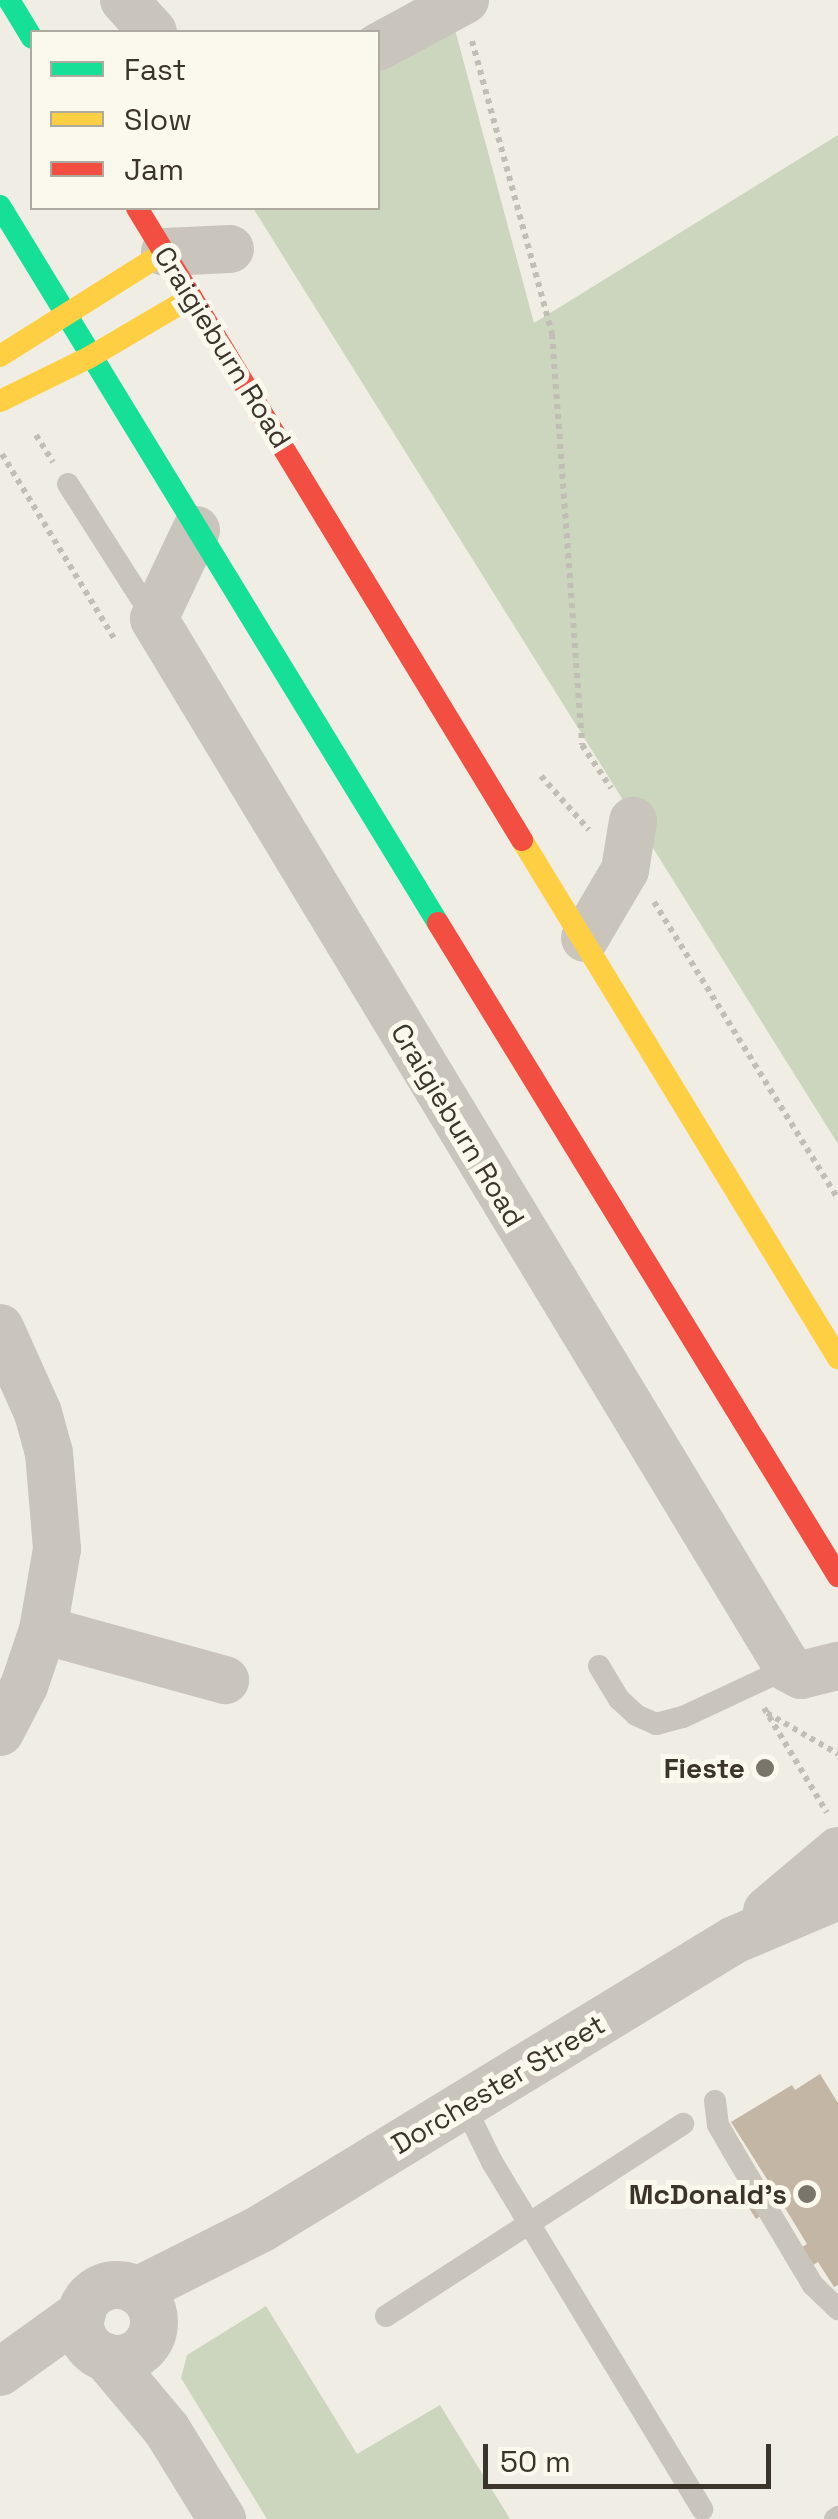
<!DOCTYPE html>
<html>
<head>
<meta charset="utf-8">
<style>
	body { margin:0 }
	#map { position:relative; width:838px; height:2519px; overflow:hidden; background:#f0ede4; font-family:"Space Grotesk",sans-serif }
	div>[style] { position:absolute }
	.green>* { inset:0; background:#ccd6be }
	.building>* { inset:0; background:#c4b6a5 }
	.path>* { height:6px; margin-top:-3px; transform-origin:0; background:repeating-linear-gradient(90deg,#c1beb5 0 5px,transparent 0 10px) }
	.lane>* { height:22px; margin:-11px; padding:0 11px; transform-origin:11px; border-radius:11px; background:#c9c5bc }
	.street>* { height:48px; margin:-24px; padding:0 24px; transform-origin:24px; border-radius:24px; background:#c9c5bc }
	.street>.ring { margin:-24px; padding:0; box-sizing:content-box; background:none; border:48px solid #c9c5bc; border-radius:50% }
	.fast>* { height:22px; margin:-11px; padding:0 11px; transform-origin:11px; border-radius:11px; background:#16e098 }
	.slow>* { height:22px; margin:-11px; padding:0 11px; transform-origin:11px; border-radius:11px; background:#ffcf43 }
	.jam>* { height:22px; margin:-11px; padding:0 11px; transform-origin:11px; border-radius:11px; background:#f24e42 }
	.dots>* { width:28px; height:28px; translate:-50% -50%; box-sizing:border-box; border:5px solid #fbf8ed; border-radius:50% }
	span { translate:-50% -50%; white-space:nowrap; text-align:center; line-height:1.15; -webkit-text-stroke:10px #fbf8ed; paint-order:stroke }
	.street-label { font-size:28px; color:#3b342a }
	.poi-label { font-size:28px; color:#3b342a; font-weight:700 }
	.right { translate:-100% -50%; text-align:right }
	.legend { position:absolute; left:30px; top:30px; width:350px; height:180px; box-sizing:border-box; background:#fbf8ed; border:2px solid #aeaa9f; margin:0; padding:12px 18px; list-style:none; font-size:30px; color:#3b342a }
	.legend li { display:flex; align-items:center; gap:20px; height:50px }
	.legend b { width:50px; border:2px solid #aeaa9f }
	.scale { position:absolute; left:483px; top:2444px; width:288px; height:45px; box-sizing:border-box; border:5px solid #3b342a; border-top:0; padding-left:12px; font-size:30px; line-height:35px; white-space:nowrap; color:#3b342a; -webkit-text-stroke:8px #fbf8ed; paint-order:stroke }
</style>
</head>
<body>
<div id="map">
	<div class="green">
		<i style="clip-path:polygon(454px 26px,534px 323px,838px 135px,838px 1144px,253px 208px,378px 208px,378px 72px)"></i>
		<i style="clip-path:polygon(266px 2306px,357px 2454px,440px 2405px,510px 2519px,267px 2519px,181px 2378px,187px 2355px)"></i>
	</div>
	<div class="building">
		<i style="clip-path:polygon(820px 2074px,838px 2103px,838px 2285px,834px 2287px,818px 2262px,795px 2276px,784px 2258px,807px 2244px,782px 2203px,756px 2219px,744px 2200px,770px 2184px,731px 2122px,792px 2085px,795px 2090px)"></i>
	</div>
	<div class="path">
		<i style="left:472px;top:41px;width:304px;rotate:74.7deg"></i>
		<i style="left:552px;top:334px;width:412px;rotate:85.8deg"></i>
		<i style="left:582px;top:745px;width:52px;rotate:56deg"></i>
		<i style="left:36px;top:435px;width:32px;rotate:58deg"></i>
		<i style="left:2px;top:454px;width:215px;rotate:58.7deg"></i>
		<i style="left:541px;top:776px;width:72px;rotate:48.4deg"></i>
		<i style="left:654px;top:902px;width:349px;rotate:58.2deg"></i>
		<i style="left:764px;top:1708px;width:122px;rotate:59deg"></i>
		<i style="left:767px;top:1713px;width:82px;rotate:30deg"></i>
	</div>
	<div class="lane">
		<i style="left:68px;top:484px;width:160px;rotate:57.5deg"></i>
		<i style="left:599px;top:1666px;width:39px;rotate:59deg"></i>
		<i style="left:619px;top:1699px;width:23px;rotate:43deg"></i>
		<i style="left:636px;top:1715px;width:22px;rotate:24deg"></i>
		<i style="left:656px;top:1724px;width:28px;rotate:-15deg"></i>
		<i style="left:683px;top:1717px;width:116px;rotate:-25deg"></i>
		<i style="left:715px;top:2101px;width:24px;rotate:83deg"></i>
		<i style="left:718px;top:2125px;width:30px;rotate:60deg"></i>
		<i style="left:733px;top:2151px;width:156px;rotate:59.2deg"></i>
		<i style="left:813px;top:2285px;width:35px;rotate:44deg"></i>
		<i style="left:464px;top:2105px;width:64px;rotate:63.8deg"></i>
		<i style="left:492px;top:2162px;width:406px;rotate:58.8deg"></i>
		<i style="left:386px;top:2316px;width:354px;rotate:-32.9deg"></i>
		<i style="left:835px;top:2519px;width:4px;rotate:-34deg"></i>
	</div>
	<div class="street">
		<i style="left:124px;top:0;width:43px;rotate:47.8deg"></i>
		<i style="left:378px;top:47px;width:99px;rotate:-28.4deg"></i>
		<i style="left:165px;top:252px;width:65px;rotate:-2.6deg"></i>
		<i style="left:196px;top:530px;width:98px;rotate:115.3deg"></i>
		<i style="left:154px;top:619px;width:1226px;rotate:58.85deg"></i>
		<i style="left:788px;top:1668px;width:15px;rotate:28deg"></i>
		<i style="left:801px;top:1675px;width:38px;rotate:-14deg"></i>
		<i style="left:585px;top:938px;width:79px;rotate:-59.5deg"></i>
		<i style="left:625px;top:870px;width:50px;rotate:-80.7deg"></i>
		<i style="left:0;top:1328px;width:93px;rotate:65.9deg"></i>
		<i style="left:38px;top:1413px;width:41px;rotate:74.6deg"></i>
		<i style="left:49px;top:1453px;width:96px;rotate:85.2deg"></i>
		<i style="left:57px;top:1549px;width:82px;rotate:99.8deg"></i>
		<i style="left:43px;top:1630px;width:59px;rotate:108.7deg"></i>
		<i style="left:24px;top:1686px;width:52px;rotate:117.6deg"></i>
		<i style="left:43px;top:1630px;width:189px;rotate:15.4deg"></i>
		<i style="left:767px;top:1911px;width:93px;rotate:-40.2deg"></i>
		<i class="ring" style="left:80px;top:2285px;width:26px;height:26px"></i>
		<i style="left:137px;top:2291px;width:140px;rotate:-26.7deg"></i>
		<i style="left:262px;top:2228px;width:553px;rotate:-31.39deg"></i>
		<i style="left:734px;top:1940px;width:113px;rotate:-22.9deg"></i>
		<i style="left:106px;top:2357px;width:95px;rotate:50.1deg"></i>
		<i style="left:167px;top:2430px;width:105px;rotate:58.3deg"></i>
		<i style="left:0;top:2372px;width:101px;rotate:-35.7deg"></i>
	</div>
	<div class="fast">
		<i style="left:9px;top:0;width:44px;rotate:58.8deg"></i>
		<i style="left:0;top:206px;width:840px;rotate:58.58deg"></i>
	</div>
	<div class="slow">
		<i style="left:0;top:356px;width:195px;rotate:-32.2deg"></i>
		<i style="left:0;top:401px;width:100px;rotate:-26.1deg"></i>
		<i style="left:90px;top:357px;width:118px;rotate:-30.5deg"></i>
		<i style="left:522px;top:840px;width:607px;rotate:58.62deg"></i>
	</div>
	<div class="jam">
		<i style="left:137px;top:208px;width:740px;rotate:58.65deg"></i>
		<i style="left:438px;top:923px;width:766px;rotate:58.51deg"></i>
	</div>
	<div class="dots">
		<i style="left:765px;top:1768px;background:#7a756b"></i>
		<i style="left:807px;top:2194px;background:#7a756b"></i>
	</div>
	<div class="street-label">
		<span style="left:223px;top:347px;rotate:58deg">Craigieburn Road</span>
		<span style="left:458px;top:1125px;rotate:59deg">Craigieburn Road</span>
		<span style="left:498px;top:2084px;rotate:-31deg">Dorchester Street</span>
	</div>
	<div class="poi-label">
		<span class="right" style="left:745px;top:1768px">Fieste</span>
		<span class="right" style="left:787px;top:2194px">McDonald's</span>
	</div>
	<ul class="legend">
	<li><b style="height:12px;background:#16e098"></b>Fast</li>
	<li><b style="height:12px;background:#ffcf43"></b>Slow</li>
	<li><b style="height:12px;background:#f24e42"></b>Jam</li>
	</ul>
	<div class="scale">50 m</div>
</div>
</body>
</html>
